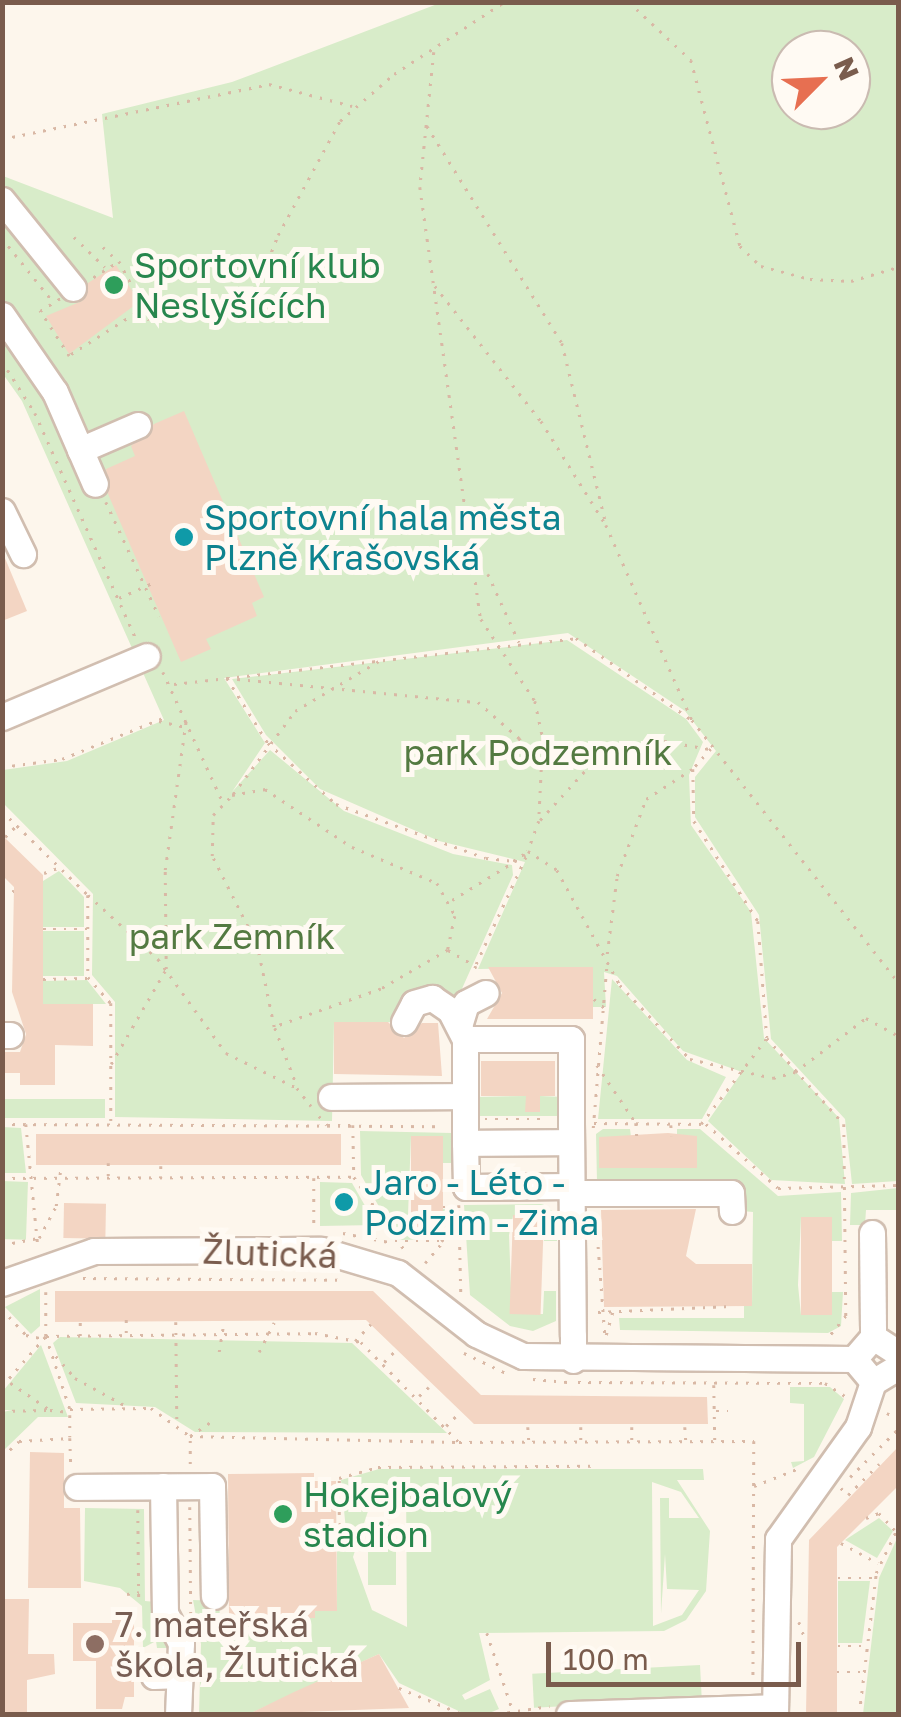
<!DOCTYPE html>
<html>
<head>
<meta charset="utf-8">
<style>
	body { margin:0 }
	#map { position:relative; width:901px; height:1717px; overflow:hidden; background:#fdf6ec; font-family:"Golos Text",sans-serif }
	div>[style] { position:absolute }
	.green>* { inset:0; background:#d8ecc9; transform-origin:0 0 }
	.building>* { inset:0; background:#f3d5c3; transform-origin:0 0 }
	.path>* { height:2.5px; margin-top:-1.25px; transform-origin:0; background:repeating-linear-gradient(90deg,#d9b8a5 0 2.5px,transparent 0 10.5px) }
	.roads { filter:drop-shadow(2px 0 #d1beb0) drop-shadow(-2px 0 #d1beb0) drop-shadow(0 2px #d1beb0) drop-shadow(0 -2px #d1beb0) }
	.minor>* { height:25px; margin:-12.5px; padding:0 12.5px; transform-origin:12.5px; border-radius:12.5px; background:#fff }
	.dots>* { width:28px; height:28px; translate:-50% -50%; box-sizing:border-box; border:5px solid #fffaf3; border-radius:50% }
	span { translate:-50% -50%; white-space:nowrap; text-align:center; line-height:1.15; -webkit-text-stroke:10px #fffaf3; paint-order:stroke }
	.leisure-label { font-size:35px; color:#27864d }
	.left { translate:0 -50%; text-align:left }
	.culture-label { font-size:35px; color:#0d838f }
	.park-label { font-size:35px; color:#537a41 }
	.street-label { font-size:35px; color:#7a5c4d }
	.education-label { font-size:35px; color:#785e54 }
	.frame { position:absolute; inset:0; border:5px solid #7a5c4d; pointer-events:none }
	.north { position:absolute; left:771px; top:30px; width:100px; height:100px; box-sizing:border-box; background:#fffaf3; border:2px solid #cabbb1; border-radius:50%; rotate:66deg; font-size:28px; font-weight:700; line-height:40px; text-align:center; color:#7a5c4d }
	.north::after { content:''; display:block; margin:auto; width:35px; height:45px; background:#e76f51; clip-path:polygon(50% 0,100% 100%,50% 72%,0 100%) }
	.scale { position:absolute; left:546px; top:1642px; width:255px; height:45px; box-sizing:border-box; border:5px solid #7a5c4d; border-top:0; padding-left:12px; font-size:30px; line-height:35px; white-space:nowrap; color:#7a5c4d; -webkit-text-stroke:8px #fffaf3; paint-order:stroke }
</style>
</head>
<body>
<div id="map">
	<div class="green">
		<i style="clip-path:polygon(evenodd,440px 3px,898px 3px,898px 1181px,852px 1184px,845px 1119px,771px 1039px,759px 915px,695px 817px,695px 777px,716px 751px,685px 711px,568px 633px,224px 678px,265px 743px,232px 792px,270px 750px,344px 811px,453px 854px,512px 865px,513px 875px,456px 1002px,396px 1022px,334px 1023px,332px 1121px,115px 1117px,115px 1002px,92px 975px,93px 894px,3px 803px,3px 770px,67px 761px,164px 720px,22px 401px,3px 374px,3px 176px,113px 218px,102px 114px,232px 82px,440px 3px,791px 50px,851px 50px,851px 110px,791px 110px,791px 50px)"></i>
		<i style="clip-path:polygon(567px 640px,686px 719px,703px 742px,689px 775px,691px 825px,751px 912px,764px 1038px,839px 1118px,845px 1184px,771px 1180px,708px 1121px,742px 1072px,683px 1051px,617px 976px,604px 972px,606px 1007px,593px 1007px,593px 967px,478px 969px,525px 862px,439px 841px,320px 789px,266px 735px,232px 679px)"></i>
		<i style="clip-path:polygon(59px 871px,84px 897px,84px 927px,43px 927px,43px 881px)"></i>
		<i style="left:84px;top:931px;width:45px;height:41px;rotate:90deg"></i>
		<i style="clip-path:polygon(612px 979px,687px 1060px,726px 1077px,702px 1119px,598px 1119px)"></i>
		<i style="clip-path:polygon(87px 980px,106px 1004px,43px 1004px,43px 981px)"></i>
		<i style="clip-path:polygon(526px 1096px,526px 1112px,539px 1112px,540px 1096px,563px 1097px,563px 1116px,477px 1116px,477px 1097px)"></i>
		<i style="left:2px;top:1099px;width:103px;height:19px"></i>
		<i style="clip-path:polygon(2px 1127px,21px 1128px,26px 1173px,3px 1173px)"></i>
		<i style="clip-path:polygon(603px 1129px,630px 1129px,631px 1137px,599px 1137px,599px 1168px,697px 1168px,697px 1137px,677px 1136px,677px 1129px,700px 1129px,778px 1196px,841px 1192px,842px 1241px,832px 1241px,832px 1217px,801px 1217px,798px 1285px,801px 1315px,832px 1315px,832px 1292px,843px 1292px,841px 1326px,828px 1333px,620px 1330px,619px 1318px,744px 1318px,744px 1306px,752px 1305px,753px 1212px,742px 1211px,741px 1186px,597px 1182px,596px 1134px)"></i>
		<i style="clip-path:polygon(360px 1131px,452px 1133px,453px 1163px,443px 1163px,442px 1136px,411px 1136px,408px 1215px,411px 1234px,442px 1235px,443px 1209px,454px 1210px,456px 1229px,440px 1239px,398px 1240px,361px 1175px)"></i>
		<i style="left:2px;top:1181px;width:26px;height:58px;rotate:2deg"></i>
		<i style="clip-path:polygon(320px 1182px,352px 1183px,376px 1225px,320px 1226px)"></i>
		<i style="clip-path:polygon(898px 1188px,898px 1210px,866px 1210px,865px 1225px,850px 1225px,851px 1193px)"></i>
		<i style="clip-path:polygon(543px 1204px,557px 1215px,557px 1241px,544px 1241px,543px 1216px,513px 1216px,509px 1235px,512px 1314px,543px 1314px,544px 1291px,556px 1291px,556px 1321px,533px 1331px,510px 1326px,470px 1295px,464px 1205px)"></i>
		<i style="clip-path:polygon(40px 1289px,40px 1326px,31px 1334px,5px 1307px)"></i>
		<i style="clip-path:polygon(60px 1337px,352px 1343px,447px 1433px,195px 1432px,155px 1407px,76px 1403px,53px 1343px)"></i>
		<i style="clip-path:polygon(41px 1345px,68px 1417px,38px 1417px,3px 1451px,3px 1412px,12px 1410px,3px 1410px,3px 1391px)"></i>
		<i style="clip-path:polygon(790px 1387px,830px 1387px,844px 1399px,814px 1457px,793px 1468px,791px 1462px,804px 1461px,804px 1404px,790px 1403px)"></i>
		<i style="clip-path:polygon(evenodd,379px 1469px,703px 1469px,704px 1480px,677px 1480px,710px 1531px,706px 1591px,686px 1620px,664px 1631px,479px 1633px,490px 1680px,462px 1695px,465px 1700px,490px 1689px,499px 1709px,487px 1714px,465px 1714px,399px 1683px,379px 1654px,249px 1714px,199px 1714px,201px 1644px,193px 1600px,219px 1601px,220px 1619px,314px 1618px,315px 1611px,337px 1611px,337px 1551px,345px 1551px,347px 1540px,341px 1480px,379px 1469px,405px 1482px,406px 1483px,407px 1627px,372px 1610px,353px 1557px,372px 1499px,405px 1482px,379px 1469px,652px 1482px,681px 1492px,699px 1518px,669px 1518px,669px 1498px,660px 1498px,661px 1614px,665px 1554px,667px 1589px,699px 1590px,682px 1615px,653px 1626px,652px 1482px)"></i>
		<i style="clip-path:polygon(85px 1508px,144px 1509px,145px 1601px,156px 1602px,174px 1648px,157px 1648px,156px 1641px,143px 1648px,142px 1606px,120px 1588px,84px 1581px)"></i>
		<i style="clip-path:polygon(879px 1518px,893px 1531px,877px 1558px,845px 1540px)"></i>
		<i style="left:368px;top:1525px;width:28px;height:60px"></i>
		<i style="clip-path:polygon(898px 1536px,898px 1714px,863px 1714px,879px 1578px)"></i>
		<i style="clip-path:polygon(838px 1581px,870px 1581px,862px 1643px,838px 1643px)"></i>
		<i style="left:700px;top:1665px;width:34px;height:168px;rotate:87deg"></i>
	</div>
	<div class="building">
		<i style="clip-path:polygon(116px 265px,139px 302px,69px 354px,46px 316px,82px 301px,88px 283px)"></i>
		<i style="clip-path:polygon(184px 411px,264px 597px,252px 603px,257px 616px,206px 639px,211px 649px,181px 662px,108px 494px,106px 469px,135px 456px,131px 446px,154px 424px)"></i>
		<i style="clip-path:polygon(2px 551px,27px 611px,2px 621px)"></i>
		<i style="clip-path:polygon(2px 835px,43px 875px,43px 1004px,93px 1004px,93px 1046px,55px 1045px,55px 1085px,20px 1085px,20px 1073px,5px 1073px,4px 1052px,20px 1052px,26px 1034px,12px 992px,14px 887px,2px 875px)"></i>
		<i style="clip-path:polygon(488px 967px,593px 967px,593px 1019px,487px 1019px,502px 993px)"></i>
		<i style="clip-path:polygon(334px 1022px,388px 1022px,404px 1038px,422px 1023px,438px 1023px,442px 1076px,334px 1074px)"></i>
		<i style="clip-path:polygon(481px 1061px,555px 1061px,555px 1096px,540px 1096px,540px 1112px,525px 1112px,526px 1096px,481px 1096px)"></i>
		<i style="clip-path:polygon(668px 1133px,697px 1136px,697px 1168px,599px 1168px,599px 1137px)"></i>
		<i style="left:36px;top:1134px;width:305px;height:31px"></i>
		<i style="left:411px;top:1136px;width:32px;height:98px"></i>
		<i style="left:64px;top:1203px;width:42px;height:35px;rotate:1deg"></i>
		<i style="clip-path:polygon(696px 1209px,686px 1256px,696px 1264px,752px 1264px,752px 1306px,604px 1307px,601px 1210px)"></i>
		<i style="left:513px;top:1215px;width:31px;height:99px;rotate:2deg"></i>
		<i style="left:801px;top:1217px;width:31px;height:98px"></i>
		<i style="clip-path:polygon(55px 1291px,373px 1291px,481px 1395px,707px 1397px,708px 1424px,474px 1424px,366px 1320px,55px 1322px)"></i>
		<i style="clip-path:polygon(898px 1447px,898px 1486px,837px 1547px,837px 1714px,806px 1714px,809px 1540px)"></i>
		<i style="clip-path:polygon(30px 1452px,64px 1453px,64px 1508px,80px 1508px,81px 1588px,28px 1588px)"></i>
		<i style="clip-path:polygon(314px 1473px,314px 1481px,336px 1481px,337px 1611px,315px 1611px,315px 1618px,229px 1618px,228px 1474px)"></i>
		<i style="clip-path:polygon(2px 1599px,29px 1599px,28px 1654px,54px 1654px,55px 1674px,27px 1680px,27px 1714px,2px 1714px)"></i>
		<i style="clip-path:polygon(112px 1611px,134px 1611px,134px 1697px,125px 1697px,122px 1709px,96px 1709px,96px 1661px,73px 1661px,73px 1623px,112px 1623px)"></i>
		<i style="clip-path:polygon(379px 1654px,409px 1708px,249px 1714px,294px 1692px)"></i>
	</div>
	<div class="path">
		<i style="left:629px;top:2px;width:85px;rotate:43.1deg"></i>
		<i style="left:691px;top:60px;width:192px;rotate:75.2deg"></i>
		<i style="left:740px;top:246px;width:29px;rotate:44deg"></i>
		<i style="left:761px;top:266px;width:51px;rotate:14.9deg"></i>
		<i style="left:810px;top:279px;width:41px;rotate:2.8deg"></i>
		<i style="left:851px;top:281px;width:49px;rotate:-16.6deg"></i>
		<i style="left:434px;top:52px;width:136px;rotate:95.9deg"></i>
		<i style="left:420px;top:187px;width:436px;rotate:82deg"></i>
		<i style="left:481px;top:619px;width:98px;rotate:56.6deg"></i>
		<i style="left:535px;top:701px;width:38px;rotate:78deg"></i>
		<i style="left:543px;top:738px;width:83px;rotate:92.8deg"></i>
		<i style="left:539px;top:821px;width:32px;rotate:110deg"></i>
		<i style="left:528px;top:851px;width:35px;rotate:33deg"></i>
		<i style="left:557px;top:870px;width:131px;rotate:61.3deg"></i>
		<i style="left:620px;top:985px;width:102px;rotate:46.6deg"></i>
		<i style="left:690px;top:1059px;width:85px;rotate:12.9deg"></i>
		<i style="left:773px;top:1078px;width:23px;rotate:-15deg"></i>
		<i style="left:795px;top:1072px;width:89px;rotate:-37.3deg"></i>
		<i style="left:866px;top:1018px;width:37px;rotate:29deg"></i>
		<i style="left:427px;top:126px;width:256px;rotate:58.1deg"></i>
		<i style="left:562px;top:343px;width:181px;rotate:76.3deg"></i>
		<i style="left:2px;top:139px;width:273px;rotate:-11.6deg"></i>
		<i style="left:269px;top:84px;width:86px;rotate:14.8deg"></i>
		<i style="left:74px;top:237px;width:43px;rotate:44.1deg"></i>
		<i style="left:2px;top:238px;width:83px;rotate:51.3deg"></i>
		<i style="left:103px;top:247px;width:19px;rotate:43deg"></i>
		<i style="left:119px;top:261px;width:53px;rotate:62deg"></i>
		<i style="left:144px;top:308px;width:89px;rotate:147.4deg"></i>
		<i style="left:69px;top:356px;width:54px;rotate:-122.8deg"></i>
		<i style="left:40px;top:311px;width:93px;rotate:-32.3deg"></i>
		<i style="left:435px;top:286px;width:172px;rotate:51.9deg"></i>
		<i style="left:541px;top:421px;width:123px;rotate:58deg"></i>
		<i style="left:606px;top:525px;width:213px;rotate:66.2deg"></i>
		<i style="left:145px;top:309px;width:12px;rotate:70deg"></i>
		<i style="left:244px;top:320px;width:92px;rotate:-68.2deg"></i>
		<i style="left:278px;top:235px;width:130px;rotate:-61.5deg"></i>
		<i style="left:340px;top:121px;width:72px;rotate:-41deg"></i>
		<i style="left:394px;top:74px;width:131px;rotate:-33.2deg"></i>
		<i style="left:2px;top:361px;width:62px;rotate:57.6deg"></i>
		<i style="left:35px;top:413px;width:248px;rotate:65.9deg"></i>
		<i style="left:106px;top:502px;width:126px;rotate:65.1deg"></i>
		<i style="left:471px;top:561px;width:21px;rotate:37deg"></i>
		<i style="left:488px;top:574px;width:75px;rotate:65.5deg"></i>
		<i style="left:119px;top:598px;width:35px;rotate:-24deg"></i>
		<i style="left:163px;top:672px;width:141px;rotate:65.3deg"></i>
		<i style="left:227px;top:678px;width:77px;rotate:57.8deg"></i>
		<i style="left:268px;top:743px;width:91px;rotate:41.9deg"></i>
		<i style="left:336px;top:804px;width:159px;rotate:19.8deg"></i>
		<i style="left:486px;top:858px;width:27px;rotate:6deg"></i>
		<i style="left:513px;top:861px;width:17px;rotate:-33deg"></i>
		<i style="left:227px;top:678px;width:252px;rotate:5.5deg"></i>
		<i style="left:478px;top:702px;width:55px;rotate:41.3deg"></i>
		<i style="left:519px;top:738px;width:33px;rotate:57deg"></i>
		<i style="left:174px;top:684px;width:405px;rotate:-6.5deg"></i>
		<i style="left:576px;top:638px;width:142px;rotate:35.3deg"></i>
		<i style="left:692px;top:720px;width:333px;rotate:51.8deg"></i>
		<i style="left:159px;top:721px;width:27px;rotate:13deg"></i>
		<i style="left:711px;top:749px;width:27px;rotate:132deg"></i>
		<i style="left:693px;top:769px;width:52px;rotate:88.9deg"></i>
		<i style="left:694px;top:821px;width:119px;rotate:57.4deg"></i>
		<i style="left:758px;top:921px;width:117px;rotate:85.6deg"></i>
		<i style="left:767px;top:1038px;width:115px;rotate:48.2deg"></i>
		<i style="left:844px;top:1124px;width:192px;rotate:89.4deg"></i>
		<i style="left:846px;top:1316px;width:26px;rotate:129deg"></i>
		<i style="left:2px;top:767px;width:61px;rotate:-7.6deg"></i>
		<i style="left:62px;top:759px;width:109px;rotate:-22.1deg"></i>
		<i style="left:233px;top:794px;width:104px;rotate:-53.2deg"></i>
		<i style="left:295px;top:711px;width:98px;rotate:-30.8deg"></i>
		<i style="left:2px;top:811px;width:120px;rotate:44.3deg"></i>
		<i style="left:88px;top:895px;width:82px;rotate:90deg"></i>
		<i style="left:88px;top:977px;width:35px;rotate:49deg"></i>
		<i style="left:111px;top:1003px;width:121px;rotate:90deg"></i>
		<i style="left:540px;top:820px;width:95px;rotate:-47.6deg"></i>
		<i style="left:604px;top:750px;width:61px;rotate:-8.5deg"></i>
		<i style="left:664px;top:741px;width:46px;rotate:10.1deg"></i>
		<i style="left:5px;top:837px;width:16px;rotate:-45deg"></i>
		<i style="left:44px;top:873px;width:15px;rotate:-20deg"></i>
		<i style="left:2px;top:892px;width:12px;rotate:-5deg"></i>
		<i style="left:88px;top:895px;width:95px;rotate:42.4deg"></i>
		<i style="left:158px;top:959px;width:116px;rotate:54.1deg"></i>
		<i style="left:226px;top:1053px;width:79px;rotate:26.2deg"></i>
		<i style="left:297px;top:1088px;width:23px;rotate:52deg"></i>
		<i style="left:452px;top:900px;width:86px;rotate:-31.7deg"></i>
		<i style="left:43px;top:929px;width:44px"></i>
		<i style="left:2px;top:930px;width:10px"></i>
		<i style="left:448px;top:950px;width:78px;rotate:149.8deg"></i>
		<i style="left:381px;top:989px;width:114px;rotate:160.4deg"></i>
		<i style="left:274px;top:1027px;width:84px;rotate:-101.7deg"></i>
		<i style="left:257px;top:945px;width:100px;rotate:-116.8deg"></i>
		<i style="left:212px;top:856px;width:41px;rotate:-88.6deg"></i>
		<i style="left:213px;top:815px;width:28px;rotate:-46deg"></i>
		<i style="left:232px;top:795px;width:34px;rotate:-10deg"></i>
		<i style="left:265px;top:789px;width:105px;rotate:33.7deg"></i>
		<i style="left:352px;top:847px;width:92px;rotate:23deg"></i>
		<i style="left:437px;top:883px;width:38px;rotate:61deg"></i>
		<i style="left:455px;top:916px;width:35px;rotate:102deg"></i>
		<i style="left:448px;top:950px;width:32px;rotate:30deg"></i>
		<i style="left:476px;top:966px;width:9px;rotate:111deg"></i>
		<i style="left:607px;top:954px;width:79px;rotate:-82.7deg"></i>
		<i style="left:617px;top:876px;width:82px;rotate:-69.4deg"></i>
		<i style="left:646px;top:799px;width:55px;rotate:-33.1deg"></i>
		<i style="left:476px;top:964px;width:121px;rotate:-65.1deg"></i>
		<i style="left:2px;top:977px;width:10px"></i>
		<i style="left:43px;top:979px;width:44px;rotate:-1.3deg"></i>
		<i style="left:594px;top:999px;width:16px;rotate:40deg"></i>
		<i style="left:275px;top:1028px;width:62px;rotate:69.2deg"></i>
		<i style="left:111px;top:1064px;width:110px;rotate:-59.9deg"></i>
		<i style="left:166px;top:969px;width:99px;rotate:-90.6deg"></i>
		<i style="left:165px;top:870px;width:150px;rotate:-82deg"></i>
		<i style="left:597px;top:1065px;width:70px;rotate:56.1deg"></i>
		<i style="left:636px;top:1123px;width:14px;rotate:86deg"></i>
		<i style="left:319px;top:1116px;width:12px;rotate:48deg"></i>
		<i style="left:327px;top:1125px;width:26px"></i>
		<i style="left:353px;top:1125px;width:52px;rotate:88.9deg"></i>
		<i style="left:354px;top:1177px;width:91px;rotate:55.3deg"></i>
		<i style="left:485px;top:1119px;width:62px"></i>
		<i style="left:594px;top:1123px;width:112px;rotate:0.5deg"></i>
		<i style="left:706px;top:1124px;width:96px;rotate:41.6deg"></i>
		<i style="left:778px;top:1188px;width:120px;rotate:-1.4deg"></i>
		<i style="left:2px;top:1124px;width:439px;rotate:0.3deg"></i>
		<i style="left:26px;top:1124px;width:123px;rotate:84.4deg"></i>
		<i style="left:701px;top:1124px;width:107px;rotate:-52.6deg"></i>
		<i style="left:671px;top:1125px;width:11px;rotate:85deg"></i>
		<i style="left:593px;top:1128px;width:167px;rotate:-85.2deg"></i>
		<i style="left:161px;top:1166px;width:12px;rotate:90deg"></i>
		<i style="left:108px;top:1176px;width:13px;rotate:-90deg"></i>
		<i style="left:2px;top:1178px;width:351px;rotate:-0.2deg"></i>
		<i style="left:314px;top:1178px;width:52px;rotate:90deg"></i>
		<i style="left:459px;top:1205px;width:87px;rotate:88.7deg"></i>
		<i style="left:443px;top:1207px;width:15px"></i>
		<i style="left:596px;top:1215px;width:121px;rotate:85.7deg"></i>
		<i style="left:343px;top:1233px;width:52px;rotate:11.1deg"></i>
		<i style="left:395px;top:1241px;width:46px"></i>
		<i style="left:441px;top:1241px;width:22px;rotate:-34deg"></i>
		<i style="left:2px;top:1245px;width:38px;rotate:-11deg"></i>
		<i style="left:39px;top:1238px;width:36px;rotate:-62deg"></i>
		<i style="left:56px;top:1206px;width:41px;rotate:-83deg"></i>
		<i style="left:425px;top:1263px;width:31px;rotate:-50deg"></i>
		<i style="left:83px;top:1278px;width:262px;rotate:0.4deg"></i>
		<i style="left:46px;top:1292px;width:44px;rotate:90deg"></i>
		<i style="left:46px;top:1336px;width:269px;rotate:-0.6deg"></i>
		<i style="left:315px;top:1333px;width:47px;rotate:11.1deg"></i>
		<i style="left:361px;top:1342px;width:140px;rotate:45.6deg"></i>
		<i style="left:459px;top:1442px;width:295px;rotate:-0.2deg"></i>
		<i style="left:754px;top:1441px;width:247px;rotate:90.2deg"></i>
		<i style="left:2px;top:1309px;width:35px;rotate:47deg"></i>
		<i style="left:26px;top:1335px;width:14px;rotate:12deg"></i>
		<i style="left:598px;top:1312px;width:133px;rotate:-2.6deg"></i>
		<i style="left:176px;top:1322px;width:103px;rotate:89.4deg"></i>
		<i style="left:126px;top:1333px;width:14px;rotate:-90deg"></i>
		<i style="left:606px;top:1335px;width:29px;rotate:-74deg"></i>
		<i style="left:80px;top:1336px;width:14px;rotate:-90deg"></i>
		<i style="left:355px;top:1341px;width:23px;rotate:-47deg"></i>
		<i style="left:219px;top:1352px;width:30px;rotate:-81deg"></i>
		<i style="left:259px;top:1352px;width:33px;rotate:-63deg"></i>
		<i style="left:464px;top:1353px;width:51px;rotate:25.6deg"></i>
		<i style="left:56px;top:1356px;width:29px;rotate:49deg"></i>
		<i style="left:75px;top:1378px;width:58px;rotate:28.8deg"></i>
		<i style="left:384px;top:1362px;width:14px;rotate:-45deg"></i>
		<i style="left:2px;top:1377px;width:58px;rotate:34.5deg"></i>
		<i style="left:50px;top:1410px;width:20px;rotate:6deg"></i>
		<i style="left:533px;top:1379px;width:37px;rotate:5deg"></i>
		<i style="left:578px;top:1382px;width:247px;rotate:0.2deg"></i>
		<i style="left:825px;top:1383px;width:24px;rotate:33deg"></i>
		<i style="left:714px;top:1385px;width:56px;rotate:89deg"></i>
		<i style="left:2px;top:1386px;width:67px;rotate:-48.7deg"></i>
		<i style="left:46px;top:1336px;width:77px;rotate:71.8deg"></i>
		<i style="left:70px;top:1409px;width:81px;rotate:-0.7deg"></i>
		<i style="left:151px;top:1408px;width:48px;rotate:35.7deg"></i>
		<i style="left:190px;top:1436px;width:266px;rotate:1.3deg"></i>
		<i style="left:419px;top:1396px;width:13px;rotate:-42deg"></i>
		<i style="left:2px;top:1411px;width:44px;rotate:-1.3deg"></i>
		<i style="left:716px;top:1411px;width:12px"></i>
		<i style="left:887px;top:1413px;width:13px;rotate:29deg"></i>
		<i style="left:70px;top:1415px;width:22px;rotate:90deg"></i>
		<i style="left:446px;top:1426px;width:18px;rotate:-45deg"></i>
		<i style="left:528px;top:1427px;width:13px;rotate:86deg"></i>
		<i style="left:581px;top:1427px;width:13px;rotate:90deg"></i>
		<i style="left:632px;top:1427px;width:14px;rotate:90deg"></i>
		<i style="left:685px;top:1427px;width:14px;rotate:86deg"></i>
		<i style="left:2px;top:1457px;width:23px;rotate:-43deg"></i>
		<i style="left:19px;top:1441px;width:51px;rotate:-3.4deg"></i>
		<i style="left:70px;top:1438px;width:29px;rotate:88deg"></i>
		<i style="left:190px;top:1464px;width:28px;rotate:-90deg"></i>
		<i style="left:190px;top:1436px;width:27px;rotate:-34deg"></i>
		<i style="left:850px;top:1477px;width:68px;rotate:-45deg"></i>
		<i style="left:754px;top:1486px;width:52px;rotate:-21.6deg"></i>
		<i style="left:841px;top:1488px;width:10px;rotate:45deg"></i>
		<i style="left:848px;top:1495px;width:44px;rotate:-45deg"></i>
		<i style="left:190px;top:1507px;width:106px;rotate:89.5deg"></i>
		<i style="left:138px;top:1510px;width:93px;rotate:89.4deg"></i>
		<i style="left:866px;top:1518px;width:14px;rotate:-21deg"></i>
		<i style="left:879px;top:1513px;width:23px;rotate:47deg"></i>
		<i style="left:841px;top:1543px;width:42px;rotate:28.4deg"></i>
		<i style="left:337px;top:1546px;width:9px"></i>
		<i style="left:339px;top:1546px;width:68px;rotate:-90deg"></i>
		<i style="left:339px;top:1478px;width:41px;rotate:-15.8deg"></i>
		<i style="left:378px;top:1467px;width:217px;rotate:-0.3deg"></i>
		<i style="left:838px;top:1578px;width:36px"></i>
		<i style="left:127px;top:1594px;width:12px;rotate:-9deg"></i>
		<i style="left:799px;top:1622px;width:15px;rotate:70deg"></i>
		<i style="left:487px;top:1633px;width:79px;rotate:71.6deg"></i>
		<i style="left:838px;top:1646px;width:27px"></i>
		<i style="left:837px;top:1672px;width:25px"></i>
		<i style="left:399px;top:1688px;width:68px;rotate:22.4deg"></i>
		<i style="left:497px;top:1714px;width:53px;rotate:-8.7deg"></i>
		<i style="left:859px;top:1714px;width:142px;rotate:-83.1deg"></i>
		<i style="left:876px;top:1573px;width:51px;rotate:-64.4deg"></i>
	</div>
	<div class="roads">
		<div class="minor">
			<i style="left:2px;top:200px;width:113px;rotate:51.1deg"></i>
			<i style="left:2px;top:315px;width:93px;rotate:55.5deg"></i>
			<i style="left:55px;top:392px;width:100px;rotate:66.5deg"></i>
			<i style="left:80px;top:450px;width:63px;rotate:-23.3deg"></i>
			<i style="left:2px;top:511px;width:48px;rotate:64deg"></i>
			<i style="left:2px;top:717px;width:157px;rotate:-22.8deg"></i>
			<i style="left:404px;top:1022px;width:21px;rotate:-62deg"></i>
			<i style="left:414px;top:1003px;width:19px;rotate:-16deg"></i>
			<i style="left:432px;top:998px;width:22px;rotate:34deg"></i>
			<i style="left:450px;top:1010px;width:33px;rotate:63deg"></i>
			<i style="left:459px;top:1026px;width:24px;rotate:-73deg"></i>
			<i style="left:466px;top:1003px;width:22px;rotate:-27deg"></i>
			<i style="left:2px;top:1035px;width:8px"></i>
			<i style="left:331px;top:1097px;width:134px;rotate:-0.4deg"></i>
			<i style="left:571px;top:1142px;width:106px;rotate:179.5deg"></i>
			<i style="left:465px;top:1143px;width:104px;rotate:-90deg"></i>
			<i style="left:465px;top:1039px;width:106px"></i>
			<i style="left:571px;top:1039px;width:84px;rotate:90deg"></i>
			<i style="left:571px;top:1123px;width:213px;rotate:89.5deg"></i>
			<i style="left:573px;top:1336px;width:24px;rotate:90deg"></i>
			<i style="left:465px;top:1143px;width:44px;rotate:88.7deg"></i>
			<i style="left:466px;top:1187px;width:106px;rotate:-0.5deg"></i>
			<i style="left:572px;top:1193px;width:159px"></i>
			<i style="left:731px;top:1193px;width:18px;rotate:87deg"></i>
			<i style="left:872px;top:1233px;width:104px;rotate:89.4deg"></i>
			<i style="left:2px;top:1283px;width:97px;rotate:-19.2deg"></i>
			<i style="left:94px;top:1251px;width:227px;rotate:-0.3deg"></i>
			<i style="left:321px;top:1250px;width:80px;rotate:16.6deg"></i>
			<i style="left:398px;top:1273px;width:99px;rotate:38deg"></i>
			<i style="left:476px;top:1334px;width:52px;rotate:25.1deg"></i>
			<i style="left:523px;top:1356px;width:331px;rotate:0.5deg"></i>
			<i style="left:898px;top:1353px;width:30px;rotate:-147deg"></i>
			<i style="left:873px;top:1337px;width:29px;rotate:131deg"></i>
			<i style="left:854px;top:1359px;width:30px;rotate:50deg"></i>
			<i style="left:873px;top:1382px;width:29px;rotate:-31deg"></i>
			<i style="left:163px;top:1486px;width:127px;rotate:89.1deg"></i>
			<i style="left:165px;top:1613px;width:34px;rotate:62deg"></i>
			<i style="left:181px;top:1643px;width:71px;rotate:92.4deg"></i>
			<i style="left:77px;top:1487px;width:135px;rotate:-0.4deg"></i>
			<i style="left:212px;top:1486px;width:110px;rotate:89deg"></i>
			<i style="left:154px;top:1676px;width:26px;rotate:-2deg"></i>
			<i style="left:569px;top:1714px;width:206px;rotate:-1.9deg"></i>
			<i style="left:775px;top:1714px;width:175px;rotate:-89deg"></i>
			<i style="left:778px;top:1539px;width:138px;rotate:-54.5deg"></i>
			<i style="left:858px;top:1427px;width:47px;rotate:-71.6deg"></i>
		</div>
	</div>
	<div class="dots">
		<i style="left:114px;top:285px;background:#2e9e5b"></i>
		<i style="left:184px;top:537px;background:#0f9aa8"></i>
		<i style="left:344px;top:1202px;background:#0f9aa8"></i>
		<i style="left:283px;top:1514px;background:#2e9e5b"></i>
		<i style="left:95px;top:1644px;background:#8d6e63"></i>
	</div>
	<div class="leisure-label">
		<span class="left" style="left:134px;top:285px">Sportovní klub<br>Neslyšících</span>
		<span class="left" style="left:303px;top:1514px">Hokejbalový<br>stadion</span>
	</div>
	<div class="culture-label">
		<span class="left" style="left:204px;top:537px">Sportovní hala města<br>Plzně Krašovská</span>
		<span class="left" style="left:364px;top:1202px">Jaro - Léto -<br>Podzim - Zima</span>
	</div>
	<div class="park-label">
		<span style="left:538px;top:752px">park Podzemník</span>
		<span style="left:232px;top:936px">park Zemník</span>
	</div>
	<div class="street-label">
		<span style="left:270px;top:1253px;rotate:2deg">Žlutická</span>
	</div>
	<div class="education-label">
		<span class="left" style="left:115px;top:1644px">7. mateřská<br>škola, Žlutická</span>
	</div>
	<div class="frame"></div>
	<div class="north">N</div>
	<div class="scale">100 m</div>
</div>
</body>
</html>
